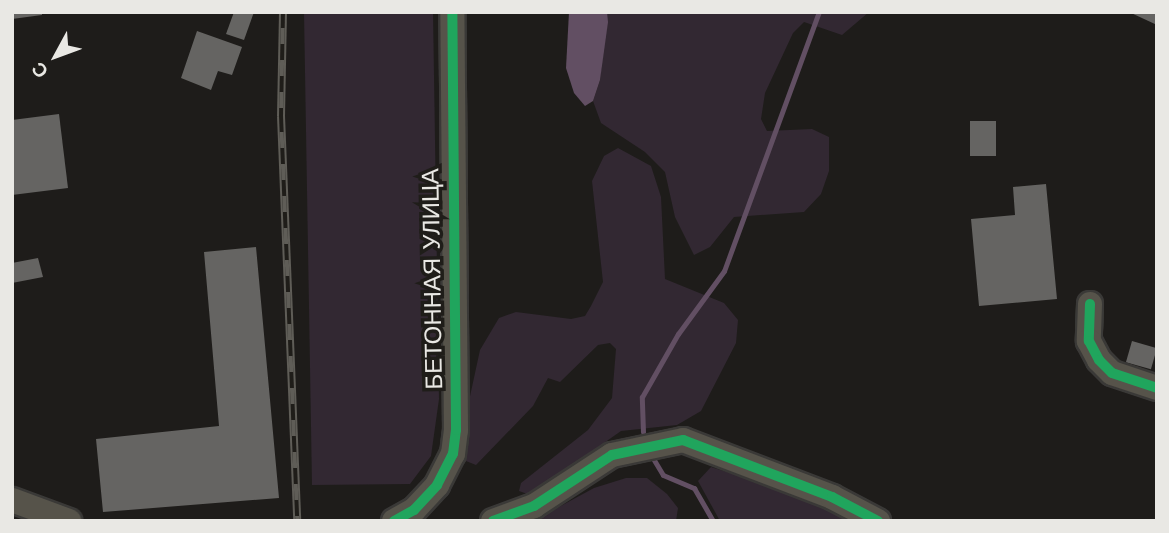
<!DOCTYPE html>
<html>
<head>
<meta charset="utf-8">
<style>
	body { margin:0 }
	#map { position:relative; width:1169px; height:533px; overflow:hidden; background:#1e1c1a; font-family:"Work Sans",sans-serif }
	div>[style] { position:absolute }
	.green>* { inset:0; background:#322832 }
	.water>* { inset:0; background:#624f63 }
	.stream>* { height:5px; margin:-2.5px; padding:0 2.5px; transform-origin:2.5px; border-radius:2.5px; background:#624f63 }
	.building>* { inset:0; background:#656462; transform-origin:0 0 }
	.roads { filter:drop-shadow(2px 0 #3a3937) drop-shadow(-2px 0 #3a3937) drop-shadow(0 2px #3a3937) drop-shadow(0 -2px #3a3937) }
	.minor>* { height:24px; margin:-12px; padding:0 12px; transform-origin:12px; border-radius:12px; background:#56534a }
	.rail>* { height:8px; margin-top:-4px; transform-origin:0; background:repeating-linear-gradient(90deg,#1f1d19 0 16px,#5f5d57 0 32px); box-sizing:border-box; border-block:2px solid #5f5d57 }
	.cycleway>* { height:10px; margin:-5px; padding:0 5px; transform-origin:5px; border-radius:5px; background:#20a55d }
	span { translate:-50% -50%; white-space:nowrap; text-align:center; line-height:1.15; -webkit-text-stroke:7px #1f1d19; paint-order:stroke }
	.street-label { font-size:24px; color:#e9e8e4 }
	.frame { position:absolute; inset:0; border:14px solid #e9e8e4; pointer-events:none }
	.north { position:absolute; left:21px; top:21px; width:70px; height:70px; -webkit-text-stroke:5px #1f1d19; paint-order:stroke; rotate:229deg; font-size:19px; font-weight:700; line-height:28px; text-align:center; color:#e9e8e4 }
	.north::after { content:''; display:block; margin:auto; width:24px; height:32px; background:#e9e8e4; clip-path:polygon(50% 0,100% 100%,50% 72%,0 100%) }
</style>
</head>
<body>
<div id="map">
	<div class="green">
		<i style="clip-path:polygon(304px 12px,433px 12px,439px 399px,431px 456px,410px 484px,312px 485px)"></i>
		<i style="clip-path:polygon(607px 12px,869px 12px,842px 35px,804px 22px,793px 33px,765px 93px,761px 119px,767px 131px,812px 129px,829px 137px,829px 171px,821px 194px,804px 212px,734px 217px,710px 247px,694px 255px,675px 217px,665px 172px,645px 152px,601px 123px,593px 101px,600px 80px)"></i>
		<i style="clip-path:polygon(618px 148px,651px 166px,661px 197px,665px 279px,724px 303px,738px 320px,736px 343px,701px 411px,677px 425px,621px 431px,530px 495px,519px 491px,521px 483px,588px 430px,612px 398px,616px 349px,610px 343px,598px 345px,560px 382px,548px 378px,533px 406px,476px 465px,466px 461px,464px 424px,480px 350px,499px 318px,516px 312px,571px 319px,585px 316px,591px 306px,603px 282px,592px 181px,604px 156px)"></i>
		<i style="clip-path:polygon(711px 467px,769px 485px,859px 521px,720px 521px,698px 481px)"></i>
		<i style="clip-path:polygon(626px 478px,647px 478px,667px 494px,678px 508px,676px 521px,533px 521px,594px 488px)"></i>
	</div>
	<div class="water">
		<i style="clip-path:polygon(569px 12px,607px 12px,608px 22px,600px 80px,593px 101px,585px 106px,574px 93px,566px 68px)"></i>
	</div>
	<div class="stream">
		<i style="left:643px;top:432px;width:35px;rotate:-92deg"></i>
		<i style="left:642px;top:397px;width:73px;rotate:-60.3deg"></i>
		<i style="left:678px;top:334px;width:78px;rotate:-53.9deg"></i>
		<i style="left:724px;top:271px;width:276px;rotate:-69.9deg"></i>
		<i style="left:651px;top:455px;width:23px;rotate:59deg"></i>
		<i style="left:663px;top:475px;width:34px;rotate:23deg"></i>
		<i style="left:694px;top:488px;width:38px;rotate:60deg"></i>
	</div>
	<div class="building">
		<i style="clip-path:polygon(12px 12px,42px 12px,42px 15px,12px 19px)"></i>
		<i style="clip-path:polygon(234px 12px,254px 12px,244px 40px,226px 34px)"></i>
		<i style="clip-path:polygon(1129px 12px,1157px 12px,1157px 25px)"></i>
		<i style="clip-path:polygon(197px 31px,242px 47px,232px 75px,218px 71px,211px 90px,181px 78px)"></i>
		<i style="clip-path:polygon(59px 114px,68px 188px,12px 195px,12px 120px)"></i>
		<i style="left:970px;top:121px;width:26px;height:35px"></i>
		<i style="clip-path:polygon(1046px 184px,1057px 299px,979px 306px,971px 219px,1015px 215px,1013px 187px)"></i>
		<i style="clip-path:polygon(256px 247px,279px 498px,103px 512px,96px 439px,219px 426px,204px 252px)"></i>
		<i style="clip-path:polygon(38px 258px,43px 277px,12px 283px,12px 263px)"></i>
		<i style="left:1132px;top:341px;width:26px;height:22px;rotate:16deg"></i>
	</div>
	<div class="roads">
		<div class="minor">
			<i style="left:1090px;top:304px;width:37px;rotate:92deg"></i>
			<i style="left:1089px;top:341px;width:21px;rotate:62deg"></i>
			<i style="left:1099px;top:360px;width:18px;rotate:45deg"></i>
			<i style="left:1112px;top:373px;width:47px;rotate:18.4deg"></i>
			<i style="left:12px;top:500px;width:61px;rotate:20.2deg"></i>
			<i style="left:394px;top:521px;width:23px;rotate:-29deg"></i>
			<i style="left:414px;top:510px;width:34px;rotate:-47deg"></i>
			<i style="left:437px;top:485px;width:35px;rotate:-63deg"></i>
			<i style="left:453px;top:454px;width:24px;rotate:-83deg"></i>
			<i style="left:456px;top:430px;width:418px;rotate:-90.5deg"></i>
			<i style="left:493px;top:521px;width:44px;rotate:-20.1deg"></i>
			<i style="left:534px;top:506px;width:93px;rotate:-33.2deg"></i>
			<i style="left:612px;top:455px;width:73px;rotate:-11.9deg"></i>
			<i style="left:683px;top:440px;width:160px;rotate:20.9deg"></i>
			<i style="left:832px;top:497px;width:52px;rotate:27.6deg"></i>
		</div>
	</div>
	<div class="rail">
		<i style="left:283px;top:12px;width:104px;rotate:91.1deg"></i>
		<i style="left:281px;top:116px;width:405px;rotate:87.7deg"></i>
	</div>
	<div class="cycleway">
		<i style="left:1090px;top:304px;width:37px;rotate:92deg"></i>
		<i style="left:1089px;top:341px;width:21px;rotate:62deg"></i>
		<i style="left:1099px;top:360px;width:18px;rotate:45deg"></i>
		<i style="left:1112px;top:373px;width:47px;rotate:18.4deg"></i>
		<i style="left:394px;top:521px;width:23px;rotate:-29deg"></i>
		<i style="left:414px;top:510px;width:34px;rotate:-47deg"></i>
		<i style="left:437px;top:485px;width:35px;rotate:-63deg"></i>
		<i style="left:453px;top:454px;width:24px;rotate:-83deg"></i>
		<i style="left:456px;top:430px;width:418px;rotate:-90.5deg"></i>
		<i style="left:493px;top:521px;width:44px;rotate:-20.1deg"></i>
		<i style="left:534px;top:506px;width:93px;rotate:-33.2deg"></i>
		<i style="left:612px;top:455px;width:73px;rotate:-11.9deg"></i>
		<i style="left:683px;top:440px;width:160px;rotate:20.9deg"></i>
		<i style="left:832px;top:497px;width:52px;rotate:27.6deg"></i>
	</div>
	<div class="street-label">
		<span style="left:433px;top:279px;rotate:-91deg">БЕТОННАЯ УЛИЦА</span>
	</div>
	<div class="frame"></div>
	<div class="north">С</div>
</div>
</body>
</html>
